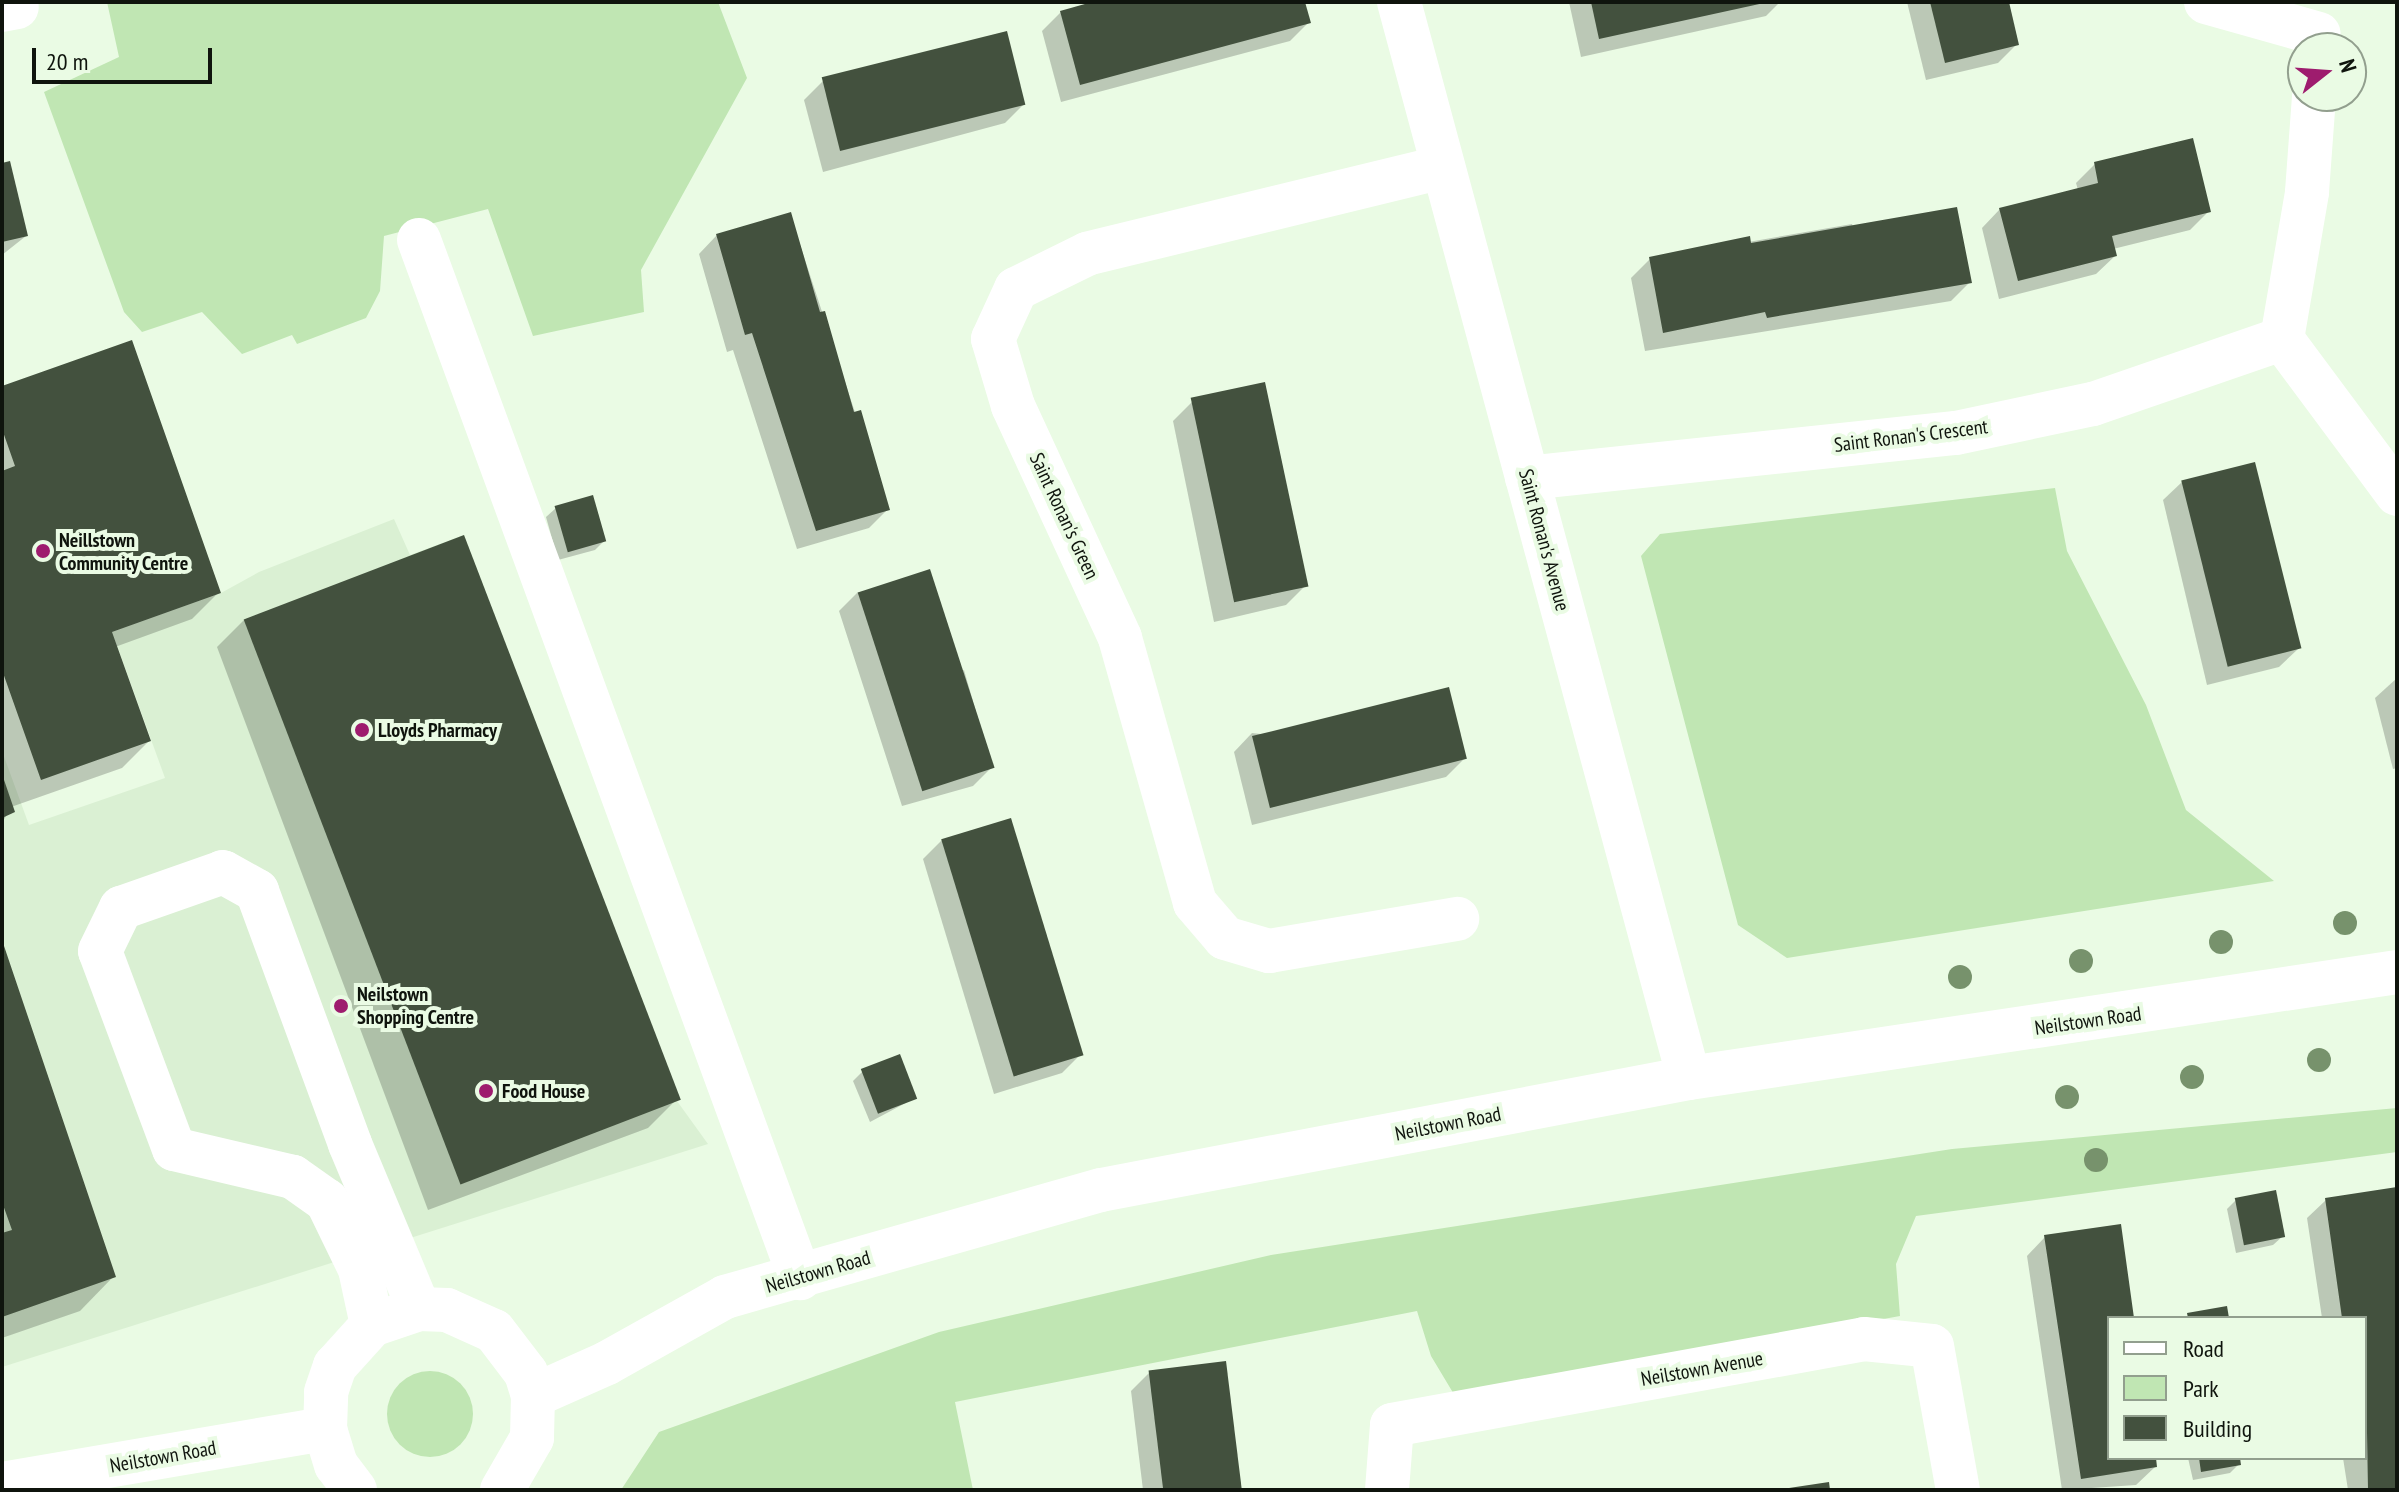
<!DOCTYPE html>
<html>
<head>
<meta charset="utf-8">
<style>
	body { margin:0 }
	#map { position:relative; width:2399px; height:1492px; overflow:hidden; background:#eafbe4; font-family:"PT Sans Narrow",sans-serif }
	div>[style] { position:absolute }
	.built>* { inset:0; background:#daf0d3 }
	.green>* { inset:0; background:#c0e6b3 }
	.round { border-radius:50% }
	.shadow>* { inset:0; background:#0003 }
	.building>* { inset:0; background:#43513e; transform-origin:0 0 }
	.minor>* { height:44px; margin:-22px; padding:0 22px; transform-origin:22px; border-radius:22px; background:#fff }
	.trees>* { width:24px; height:24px; margin:-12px; border-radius:50%; background:#77926c }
	.dots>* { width:22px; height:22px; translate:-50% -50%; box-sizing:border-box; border:4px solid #eafbe4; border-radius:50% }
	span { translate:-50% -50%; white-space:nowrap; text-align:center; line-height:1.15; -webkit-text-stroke:8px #eafbe4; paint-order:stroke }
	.street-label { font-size:20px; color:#0f140d }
	.poi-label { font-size:20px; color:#0f140d; font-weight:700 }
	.left { translate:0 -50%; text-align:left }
	.frame { position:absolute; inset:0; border:4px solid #0f140d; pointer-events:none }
	.legend { position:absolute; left:2107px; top:1316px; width:260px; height:144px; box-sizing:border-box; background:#eafbe4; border:2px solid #929f8e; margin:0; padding:10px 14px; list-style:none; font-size:24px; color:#0f140d }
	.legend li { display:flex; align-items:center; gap:16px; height:40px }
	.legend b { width:40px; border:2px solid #929f8e }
	.north { position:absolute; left:2287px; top:32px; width:80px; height:80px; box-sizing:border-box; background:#eafbe4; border:2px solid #929f8e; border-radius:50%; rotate:73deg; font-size:22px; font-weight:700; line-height:32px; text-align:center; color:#0f140d }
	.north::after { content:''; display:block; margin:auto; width:28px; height:36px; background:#9e1c6e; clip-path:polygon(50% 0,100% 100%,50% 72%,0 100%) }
	.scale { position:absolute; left:32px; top:48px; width:180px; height:36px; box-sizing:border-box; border:4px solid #0f140d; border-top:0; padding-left:10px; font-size:24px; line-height:28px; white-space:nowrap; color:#0f140d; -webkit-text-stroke:6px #eafbe4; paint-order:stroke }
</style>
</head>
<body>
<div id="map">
	<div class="built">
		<i style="clip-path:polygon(394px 519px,410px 555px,464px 535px,677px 1101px,708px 1144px,2px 1367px,2px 751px,29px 825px,165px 778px,112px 632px,221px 593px,259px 572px)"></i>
	</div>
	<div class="green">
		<i style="clip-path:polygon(107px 2px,718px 2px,747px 78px,641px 270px,644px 312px,533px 336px,488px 209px,384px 236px,380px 291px,366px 318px,297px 344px,292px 335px,242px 354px,202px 312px,142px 332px,124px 312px,44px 92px,119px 57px)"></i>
		<i style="clip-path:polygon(2055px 488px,2067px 551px,2146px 705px,2186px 810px,2274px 881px,1787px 958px,1738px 925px,1641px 556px,1660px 534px)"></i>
		<i style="clip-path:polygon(2397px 1108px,2397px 1152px,1916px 1216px,1896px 1264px,1900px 1316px,1455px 1396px,1431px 1356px,1417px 1311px,955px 1402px,973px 1490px,621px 1490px,659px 1432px,939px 1332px,1271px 1255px,1952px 1149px)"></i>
		<i class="round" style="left:387px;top:1371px;width:86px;height:86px"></i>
	</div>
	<div class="shadow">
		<i style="clip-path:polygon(1100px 2px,1303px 2px,1309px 22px,1290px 41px,1061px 102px,1042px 31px,1061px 12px)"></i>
		<i style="clip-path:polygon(1569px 2px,1780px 2px,1766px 16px,1581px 57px)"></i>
		<i style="clip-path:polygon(1907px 2px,2007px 2px,2017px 44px,1998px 63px,1926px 80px)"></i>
		<i style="clip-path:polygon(823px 81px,1024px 104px,1005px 123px,823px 172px,804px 100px)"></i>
		<i style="clip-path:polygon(2095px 164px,2209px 211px,2190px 230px,2113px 249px,2115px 256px,2096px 274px,1999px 299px,1982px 228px,2000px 209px,2078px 190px,2076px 183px)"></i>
		<i style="clip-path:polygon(2px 165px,26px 236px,2px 255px)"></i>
		<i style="clip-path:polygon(790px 214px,887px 510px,869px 528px,797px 549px,733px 350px,727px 352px,699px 254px,717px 235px)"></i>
		<i style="clip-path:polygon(1852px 224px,1854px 230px,1970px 282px,1951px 301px,1645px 351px,1631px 278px,1650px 259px)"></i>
		<i style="clip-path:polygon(2px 388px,219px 592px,192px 619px,115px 647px,149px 741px,122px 768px,11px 807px,2px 823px)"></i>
		<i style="clip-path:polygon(1192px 402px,1305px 586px,1286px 605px,1214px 622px,1173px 421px)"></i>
		<i style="clip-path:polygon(2182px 482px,2298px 649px,2279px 667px,2207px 685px,2163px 500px)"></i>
		<i style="clip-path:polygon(556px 508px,604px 541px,595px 550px,558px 560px,546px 517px)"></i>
		<i style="clip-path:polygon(858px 592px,958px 672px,964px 670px,992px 767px,973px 786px,902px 806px,839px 611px)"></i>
		<i style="clip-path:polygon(244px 620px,675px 1101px,648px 1128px,428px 1210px,217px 647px)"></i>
		<i style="clip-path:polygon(2397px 678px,2397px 768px,2393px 769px,2375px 698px)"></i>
		<i style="clip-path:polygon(1252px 733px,1465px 758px,1446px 777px,1252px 825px,1234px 752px)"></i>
		<i style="clip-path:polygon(942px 840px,1081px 1054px,1062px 1073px,994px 1094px,923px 859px)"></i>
		<i style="clip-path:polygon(2px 945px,113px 1277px,80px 1311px,2px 1338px)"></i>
		<i style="clip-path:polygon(863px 1071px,915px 1098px,870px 1122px,853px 1081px)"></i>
		<i style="clip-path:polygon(2397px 1189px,2397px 1490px,2348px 1490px,2343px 1458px,2365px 1458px,2365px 1318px,2322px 1318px,2307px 1218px,2326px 1200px)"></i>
		<i style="clip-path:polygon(2236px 1200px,2283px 1236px,2273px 1245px,2236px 1253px,2227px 1209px)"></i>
		<i style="clip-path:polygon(2045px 1237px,2133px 1318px,2109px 1318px,2109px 1458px,2154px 1458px,2155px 1467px,2136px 1485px,2062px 1490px,2027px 1256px)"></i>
		<i style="clip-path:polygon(1150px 1372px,1239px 1490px,1143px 1490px,1131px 1391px)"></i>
		<i style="clip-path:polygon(2188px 1458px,2238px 1458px,2239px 1464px,2230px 1473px,2193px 1480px)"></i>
	</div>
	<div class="building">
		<i style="clip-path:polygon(1092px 2px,1305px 2px,1311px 23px,1080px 85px,1060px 11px)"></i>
		<i style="clip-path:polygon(1591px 2px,1763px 2px,1764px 3px,1599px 39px)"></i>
		<i style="clip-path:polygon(1930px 2px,2009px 2px,2019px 45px,1945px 63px)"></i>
		<i style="left:1007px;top:31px;width:76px;height:191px;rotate:76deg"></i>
		<i style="clip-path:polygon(2193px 138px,2211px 212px,2112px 236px,2117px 256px,2018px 281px,1999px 208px,2098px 183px,2094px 162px)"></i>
		<i style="clip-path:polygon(10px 161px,28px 236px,2px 242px,2px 163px)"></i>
		<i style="clip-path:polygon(1957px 207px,1972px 283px,1767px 318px,1765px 312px,1663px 333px,1649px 257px,1750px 236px,1751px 243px)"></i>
		<i style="clip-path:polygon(791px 212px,820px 312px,825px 311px,854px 412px,861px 410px,890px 510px,816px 531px,752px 333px,745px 335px,716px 234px)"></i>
		<i style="clip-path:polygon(132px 340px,221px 593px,112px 632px,151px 741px,41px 780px,2px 670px,2px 471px,15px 466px,2px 429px,2px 386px)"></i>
		<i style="left:1265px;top:382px;width:209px;height:76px;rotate:78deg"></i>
		<i style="left:2255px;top:462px;width:192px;height:76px;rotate:76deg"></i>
		<i style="left:593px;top:495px;width:48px;height:40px;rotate:74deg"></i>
		<i style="left:464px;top:535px;width:605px;height:236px;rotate:69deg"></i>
		<i style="left:930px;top:569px;width:209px;height:76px;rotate:72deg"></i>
		<i style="left:1449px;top:687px;width:74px;height:203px;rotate:76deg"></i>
		<i style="clip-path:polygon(2px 774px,15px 812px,2px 818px)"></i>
		<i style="left:1011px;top:818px;width:248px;height:73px;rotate:73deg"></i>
		<i style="clip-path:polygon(2px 940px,116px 1277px,2px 1317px,2px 1233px,12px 1230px,2px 1202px)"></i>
		<i style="left:900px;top:1054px;width:48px;height:42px;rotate:69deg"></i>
		<i style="clip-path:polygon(2397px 1187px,2397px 1490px,2368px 1490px,2365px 1318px,2342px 1318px,2325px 1198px)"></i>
		<i style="left:2276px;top:1190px;width:48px;height:42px;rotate:79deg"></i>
		<i style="clip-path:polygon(2121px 1224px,2134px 1318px,2109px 1318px,2109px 1458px,2156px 1458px,2157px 1467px,2081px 1479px,2044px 1235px)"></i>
		<i style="clip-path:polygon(2227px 1306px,2229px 1318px,2188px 1318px,2187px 1313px)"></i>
		<i style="left:1226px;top:1361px;width:130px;height:78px;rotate:83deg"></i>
		<i style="clip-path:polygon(2199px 1458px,2240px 1458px,2241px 1465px,2201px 1472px)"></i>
		<i style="clip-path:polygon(1829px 1482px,1830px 1490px,1789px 1490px,1789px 1488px)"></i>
	</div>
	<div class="minor">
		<i style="left:1399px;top:2px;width:1114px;rotate:74.92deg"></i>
		<i style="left:2206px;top:2px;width:117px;rotate:15.8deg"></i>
		<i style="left:2px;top:10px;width:15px;rotate:-11deg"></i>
		<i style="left:1443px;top:167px;width:366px;rotate:166.3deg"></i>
		<i style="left:1087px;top:254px;width:79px;rotate:153.8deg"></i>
		<i style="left:1016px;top:289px;width:55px;rotate:114.7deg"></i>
		<i style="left:993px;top:339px;width:70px;rotate:73.4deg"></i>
		<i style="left:1013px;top:406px;width:255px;rotate:65.2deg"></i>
		<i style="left:1120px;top:638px;width:275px;rotate:74.2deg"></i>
		<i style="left:1195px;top:903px;width:46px;rotate:49.4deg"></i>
		<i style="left:1225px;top:938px;width:46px;rotate:16.5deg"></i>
		<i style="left:1269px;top:951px;width:191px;rotate:-9.7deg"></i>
		<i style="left:419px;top:240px;width:1106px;rotate:69.84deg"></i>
		<i style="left:2282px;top:339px;width:193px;rotate:53.4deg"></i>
		<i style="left:1527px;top:478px;width:431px;rotate:-6deg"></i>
		<i style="left:1956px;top:433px;width:140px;rotate:-12deg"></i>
		<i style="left:2093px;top:404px;width:200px;rotate:-19deg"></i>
		<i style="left:2282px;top:339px;width:149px;rotate:-80.3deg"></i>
		<i style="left:2307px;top:192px;width:96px;rotate:-85.8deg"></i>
		<i style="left:372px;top:1325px;width:57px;rotate:-102.1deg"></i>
		<i style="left:360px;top:1269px;width:76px;rotate:-115.9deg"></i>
		<i style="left:327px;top:1201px;width:42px;rotate:-144.8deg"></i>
		<i style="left:293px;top:1177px;width:122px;rotate:-166.8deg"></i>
		<i style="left:174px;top:1149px;width:211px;rotate:-110.5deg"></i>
		<i style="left:100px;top:951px;width:48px;rotate:-64deg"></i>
		<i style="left:121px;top:908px;width:108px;rotate:-19.4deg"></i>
		<i style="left:223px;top:872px;width:39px;rotate:29deg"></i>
		<i style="left:257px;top:891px;width:270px;rotate:69.8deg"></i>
		<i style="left:350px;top:1144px;width:179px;rotate:67.3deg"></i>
		<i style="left:533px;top:1396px;width:81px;rotate:-24deg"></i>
		<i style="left:607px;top:1363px;width:135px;rotate:-29.2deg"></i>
		<i style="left:725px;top:1297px;width:391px;rotate:-15.9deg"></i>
		<i style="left:1101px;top:1190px;width:599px;rotate:-10.78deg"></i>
		<i style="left:1689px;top:1078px;width:716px;rotate:-8.51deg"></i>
		<i style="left:2px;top:1484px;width:328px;rotate:-9.7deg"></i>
		<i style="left:355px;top:1490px;width:31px;rotate:-127deg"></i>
		<i style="left:336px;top:1465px;width:38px;rotate:-107deg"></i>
		<i style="left:325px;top:1429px;width:37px;rotate:-88deg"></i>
		<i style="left:326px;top:1392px;width:28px;rotate:-71deg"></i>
		<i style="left:335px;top:1366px;width:55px;rotate:-47.9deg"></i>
		<i style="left:372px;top:1325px;width:50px;rotate:-18.8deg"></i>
		<i style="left:419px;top:1309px;width:28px;rotate:2deg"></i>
		<i style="left:447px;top:1310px;width:51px;rotate:24.1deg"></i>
		<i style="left:494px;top:1331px;width:53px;rotate:52.7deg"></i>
		<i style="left:526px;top:1373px;width:24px;rotate:73deg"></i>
		<i style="left:533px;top:1396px;width:42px;rotate:91.4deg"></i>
		<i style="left:532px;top:1438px;width:60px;rotate:120deg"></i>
		<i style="left:1387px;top:1490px;width:65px;rotate:-85.6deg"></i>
		<i style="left:1392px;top:1425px;width:480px;rotate:-10.3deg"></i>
		<i style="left:1864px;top:1339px;width:68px;rotate:5.9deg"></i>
		<i style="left:1932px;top:1346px;width:146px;rotate:79.8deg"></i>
	</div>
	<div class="trees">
		<i style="left:2345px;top:923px"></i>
		<i style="left:2221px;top:942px"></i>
		<i style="left:2081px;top:961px"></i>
		<i style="left:1960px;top:977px"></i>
		<i style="left:2319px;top:1060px"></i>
		<i style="left:2192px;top:1077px"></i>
		<i style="left:2067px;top:1097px"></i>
		<i style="left:2096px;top:1160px"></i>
	</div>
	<div class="dots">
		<i style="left:43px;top:551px;background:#9e1c6e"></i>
		<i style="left:362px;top:730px;background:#9e1c6e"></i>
		<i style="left:341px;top:1006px;background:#9e1c6e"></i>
		<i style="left:486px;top:1091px;background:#9e1c6e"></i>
	</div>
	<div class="street-label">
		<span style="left:1911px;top:436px;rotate:-7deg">Saint Ronan's Crescent</span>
		<span style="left:1064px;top:516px;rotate:65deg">Saint Ronan's Green</span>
		<span style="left:1544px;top:540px;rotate:75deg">Saint Ronan's Avenue</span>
		<span style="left:2088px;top:1021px;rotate:-8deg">Neilstown Road</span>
		<span style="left:1448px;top:1124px;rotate:-11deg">Neilstown Road</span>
		<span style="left:818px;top:1272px;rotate:-16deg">Neilstown Road</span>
		<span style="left:1702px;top:1369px;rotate:-10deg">Neilstown Avenue</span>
		<span style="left:163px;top:1457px;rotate:-10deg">Neilstown Road</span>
	</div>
	<div class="poi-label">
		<span class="left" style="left:59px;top:552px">Neillstown<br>Community Centre</span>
		<span class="left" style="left:378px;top:730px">Lloyds Pharmacy</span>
		<span class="left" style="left:357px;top:1006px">Neilstown<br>Shopping Centre</span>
		<span class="left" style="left:502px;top:1091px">Food House</span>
	</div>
	<div class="frame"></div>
	<ul class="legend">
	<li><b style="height:10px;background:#fff"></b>Road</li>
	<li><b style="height:22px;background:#c0e6b3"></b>Park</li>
	<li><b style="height:22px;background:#43513e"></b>Building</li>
	</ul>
	<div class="north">N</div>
	<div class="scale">20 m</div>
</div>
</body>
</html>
